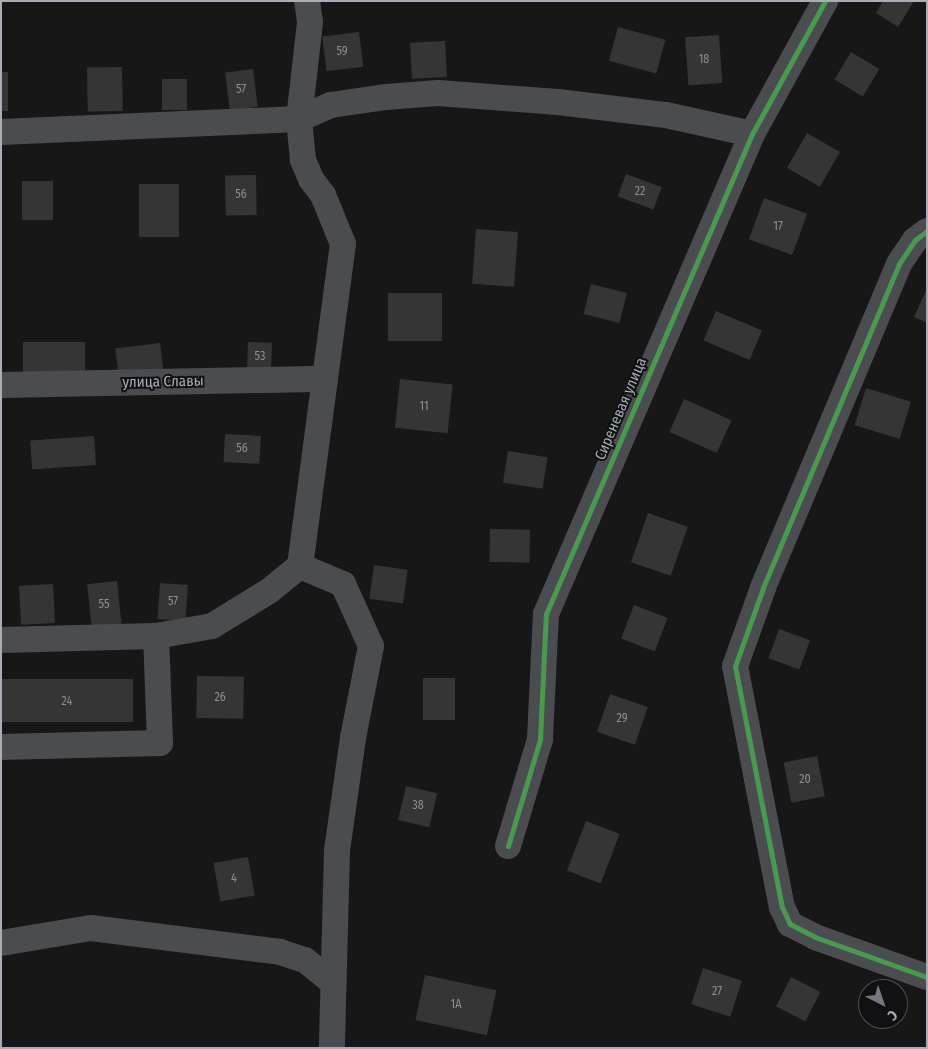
<!DOCTYPE html>
<html>
<head>
<meta charset="utf-8">
<style>
	body { margin:0 }
	#map { position:relative; width:928px; height:1049px; overflow:hidden; background:#171717; font-family:"Fira Sans Condensed",sans-serif }
	div>[style] { position:absolute }
	.building>* { inset:0; background:#353536; transform-origin:0 0 }
	.minor>* { height:26px; margin:-13px; padding:0 13px; transform-origin:13px; border-radius:13px; background:#4b4c50 }
	.cycleway>* { height:5px; margin:-2.5px; padding:0 2.5px; transform-origin:2.5px; border-radius:2.5px; background:#469c4c }
	span { translate:-50% -50%; white-space:nowrap; text-align:center; line-height:1.15; -webkit-text-stroke:4px #111113; paint-order:stroke }
	.number-label { font-size:12px; color:#8b8f98 }
	.number-label span { -webkit-text-stroke-width:0 }
	.street-label { font-size:15px; color:#a8adb8 }
	.frame { position:absolute; inset:0; border:2px solid #a8adb8; pointer-events:none }
	.north { position:absolute; left:858px; top:979px; width:50px; height:50px; box-sizing:border-box; background:#111113; border:1px solid #4d4f55; border-radius:50%; rotate:139deg; font-size:14px; font-weight:700; line-height:20px; text-align:center; color:#a8adb8 }
	.north::after { content:''; display:block; margin:auto; width:18px; height:22px; background:#757880; clip-path:polygon(50% 0,100% 100%,50% 72%,0 100%) }
</style>
</head>
<body>
<div id="map">
	<div class="building">
		<i style="clip-path:polygon(883px 1px,914px 1px,898px 27px,876px 13px)"></i>
		<i style="left:618px;top:27px;width:49px;height:35px;rotate:15deg"></i>
		<i style="left:359px;top:32px;width:35px;height:37px;rotate:83deg"></i>
		<i style="left:719px;top:35px;width:48px;height:34px;rotate:86deg"></i>
		<i style="left:445px;top:41px;width:36px;height:35px;rotate:87deg"></i>
		<i style="left:851px;top:52px;width:33px;height:32px;rotate:31deg"></i>
		<i style="left:122px;top:67px;width:44px;height:35px;rotate:89deg"></i>
		<i style="left:253px;top:69px;width:38px;height:28px;rotate:83deg"></i>
		<i style="left:1px;top:72px;width:7px;height:39px"></i>
		<i style="left:162px;top:79px;width:25px;height:31px"></i>
		<i style="left:807px;top:133px;width:38px;height:40px;rotate:30deg"></i>
		<i style="left:626px;top:174px;width:38px;height:24px;rotate:20deg"></i>
		<i style="left:256px;top:175px;width:40px;height:31px;rotate:89deg"></i>
		<i style="left:22px;top:181px;width:31px;height:39px"></i>
		<i style="left:139px;top:184px;width:40px;height:53px"></i>
		<i style="left:764px;top:198px;width:46px;height:44px;rotate:20deg"></i>
		<i style="left:476px;top:229px;width:42px;height:55px;rotate:4deg"></i>
		<i style="left:591px;top:284px;width:37px;height:31px;rotate:14deg"></i>
		<i style="clip-path:polygon(927px 288px,927px 323px,914px 317px)"></i>
		<i style="left:388px;top:293px;width:54px;height:48px"></i>
		<i style="left:716px;top:311px;width:50px;height:32px;rotate:23deg"></i>
		<i style="left:23px;top:342px;width:62px;height:34px"></i>
		<i style="left:248px;top:342px;width:24px;height:29px;rotate:2deg"></i>
		<i style="left:160px;top:343px;width:26px;height:45px;rotate:83deg"></i>
		<i style="left:400px;top:379px;width:53px;height:49px;rotate:6deg"></i>
		<i style="left:866px;top:388px;width:47px;height:39px;rotate:17deg"></i>
		<i style="left:684px;top:399px;width:52px;height:36px;rotate:24deg"></i>
		<i style="left:225px;top:434px;width:36px;height:28px;rotate:3deg"></i>
		<i style="left:94px;top:436px;width:29px;height:64px;rotate:86deg"></i>
		<i style="left:508px;top:451px;width:40px;height:32px;rotate:9deg"></i>
		<i style="left:648px;top:513px;width:42px;height:52px;rotate:19deg"></i>
		<i style="left:490px;top:529px;width:40px;height:33px;rotate:1deg"></i>
		<i style="left:374px;top:565px;width:34px;height:34px;rotate:8deg"></i>
		<i style="left:117px;top:581px;width:44px;height:30px;rotate:84deg"></i>
		<i style="left:160px;top:583px;width:28px;height:36px;rotate:4deg"></i>
		<i style="left:53px;top:584px;width:39px;height:34px;rotate:87deg"></i>
		<i style="left:634px;top:605px;width:36px;height:36px;rotate:21deg"></i>
		<i style="left:779px;top:629px;width:33px;height:31px;rotate:20deg"></i>
		<i style="left:197px;top:676px;width:47px;height:42px;rotate:1deg"></i>
		<i style="left:423px;top:678px;width:32px;height:42px"></i>
		<i style="left:133px;top:679px;width:43px;height:132px;rotate:90deg"></i>
		<i style="left:610px;top:694px;width:40px;height:40px;rotate:19deg"></i>
		<i style="left:817px;top:756px;width:41px;height:34px;rotate:79deg"></i>
		<i style="left:406px;top:786px;width:32px;height:35px;rotate:13deg"></i>
		<i style="left:586px;top:821px;width:36px;height:53px;rotate:21deg"></i>
		<i style="left:248px;top:857px;width:39px;height:35px;rotate:80deg"></i>
		<i style="left:703px;top:968px;width:41px;height:38px;rotate:18deg"></i>
		<i style="left:425px;top:975px;width:73px;height:46px;rotate:12deg"></i>
		<i style="left:791px;top:977px;width:33px;height:33px;rotate:27deg"></i>
	</div>
	<div class="minor">
		<i style="left:1px;top:132px;width:298px;rotate:-2.5deg"></i>
		<i style="left:299px;top:119px;width:35px;rotate:-24deg"></i>
		<i style="left:331px;top:105px;width:56px;rotate:-8.3deg"></i>
		<i style="left:386px;top:97px;width:52px;rotate:-4.4deg"></i>
		<i style="left:438px;top:93px;width:120px;rotate:4.3deg"></i>
		<i style="left:558px;top:102px;width:109px;rotate:6.9deg"></i>
		<i style="left:666px;top:115px;width:88px;rotate:12.5deg"></i>
		<i style="left:927px;top:231px;width:15px;rotate:143deg"></i>
		<i style="left:915px;top:240px;width:29px;rotate:124deg"></i>
		<i style="left:899px;top:264px;width:351px;rotate:112.8deg"></i>
		<i style="left:763px;top:588px;width:83px;rotate:109.7deg"></i>
		<i style="left:735px;top:666px;width:246px;rotate:79deg"></i>
		<i style="left:782px;top:907px;width:19px;rotate:65deg"></i>
		<i style="left:790px;top:924px;width:28px;rotate:27deg"></i>
		<i style="left:815px;top:937px;width:119px;rotate:19.7deg"></i>
		<i style="left:1px;top:385px;width:324px;rotate:-1.1deg"></i>
		<i style="left:300px;top:566px;width:47px;rotate:22.7deg"></i>
		<i style="left:343px;top:584px;width:68px;rotate:65.7deg"></i>
		<i style="left:371px;top:646px;width:94px;rotate:101.1deg"></i>
		<i style="left:353px;top:738px;width:114px;rotate:98.1deg"></i>
		<i style="left:337px;top:851px;width:197px;rotate:91.5deg"></i>
		<i style="left:1px;top:640px;width:155px;rotate:-1.5deg"></i>
		<i style="left:156px;top:636px;width:57px;rotate:-10.1deg"></i>
		<i style="left:212px;top:626px;width:67px;rotate:-31.6deg"></i>
		<i style="left:269px;top:591px;width:40px;rotate:-39deg"></i>
		<i style="left:300px;top:566px;width:325px;rotate:-82.4deg"></i>
		<i style="left:343px;top:244px;width:53px;rotate:-112.2deg"></i>
		<i style="left:323px;top:195px;width:20px;rotate:-127deg"></i>
		<i style="left:311px;top:179px;width:21px;rotate:-113deg"></i>
		<i style="left:303px;top:160px;width:41px;rotate:-95.6deg"></i>
		<i style="left:299px;top:119px;width:98px;rotate:-83.5deg"></i>
		<i style="left:310px;top:22px;width:21px;rotate:-98deg"></i>
		<i style="left:1px;top:747px;width:159px;rotate:-1.4deg"></i>
		<i style="left:160px;top:743px;width:107px;rotate:-92.1deg"></i>
		<i style="left:508px;top:846px;width:112px;rotate:-73.3deg"></i>
		<i style="left:540px;top:739px;width:125px;rotate:-87.3deg"></i>
		<i style="left:546px;top:614px;width:522px;rotate:-66.77deg"></i>
		<i style="left:752px;top:134px;width:152px;rotate:-61.2deg"></i>
		<i style="left:1px;top:943px;width:91px;rotate:-9.5deg"></i>
		<i style="left:91px;top:928px;width:191px;rotate:7.2deg"></i>
		<i style="left:280px;top:952px;width:26px;rotate:18deg"></i>
		<i style="left:305px;top:960px;width:36px;rotate:39deg"></i>
	</div>
	<div class="cycleway">
		<i style="left:927px;top:231px;width:15px;rotate:143deg"></i>
		<i style="left:915px;top:240px;width:29px;rotate:124deg"></i>
		<i style="left:899px;top:264px;width:351px;rotate:112.8deg"></i>
		<i style="left:763px;top:588px;width:83px;rotate:109.7deg"></i>
		<i style="left:735px;top:666px;width:246px;rotate:79deg"></i>
		<i style="left:782px;top:907px;width:19px;rotate:65deg"></i>
		<i style="left:790px;top:924px;width:28px;rotate:27deg"></i>
		<i style="left:815px;top:937px;width:119px;rotate:19.7deg"></i>
		<i style="left:508px;top:846px;width:112px;rotate:-73.3deg"></i>
		<i style="left:540px;top:739px;width:125px;rotate:-87.3deg"></i>
		<i style="left:546px;top:614px;width:522px;rotate:-66.77deg"></i>
		<i style="left:752px;top:134px;width:152px;rotate:-61.2deg"></i>
	</div>
	<div class="number-label">
		<span style="left:342px;top:52px">59</span>
		<span style="left:704px;top:60px">18</span>
		<span style="left:241px;top:90px">57</span>
		<span style="left:640px;top:192px">22</span>
		<span style="left:241px;top:195px">56</span>
		<span style="left:778px;top:227px">17</span>
		<span style="left:260px;top:357px">53</span>
		<span style="left:424px;top:407px">11</span>
		<span style="left:242px;top:449px">56</span>
		<span style="left:173px;top:602px">57</span>
		<span style="left:104px;top:605px">55</span>
		<span style="left:220px;top:698px">26</span>
		<span style="left:67px;top:702px">24</span>
		<span style="left:622px;top:719px">29</span>
		<span style="left:805px;top:780px">20</span>
		<span style="left:418px;top:806px">38</span>
		<span style="left:234px;top:879px">4</span>
		<span style="left:717px;top:992px">27</span>
		<span style="left:456px;top:1005px">1А</span>
	</div>
	<div class="street-label">
		<span style="left:163px;top:382px;rotate:-1deg">улица Славы</span>
		<span style="left:621px;top:409px;rotate:-67deg">Сиреневая улица</span>
	</div>
	<div class="frame"></div>
	<div class="north">С</div>
</div>
</body>
</html>
